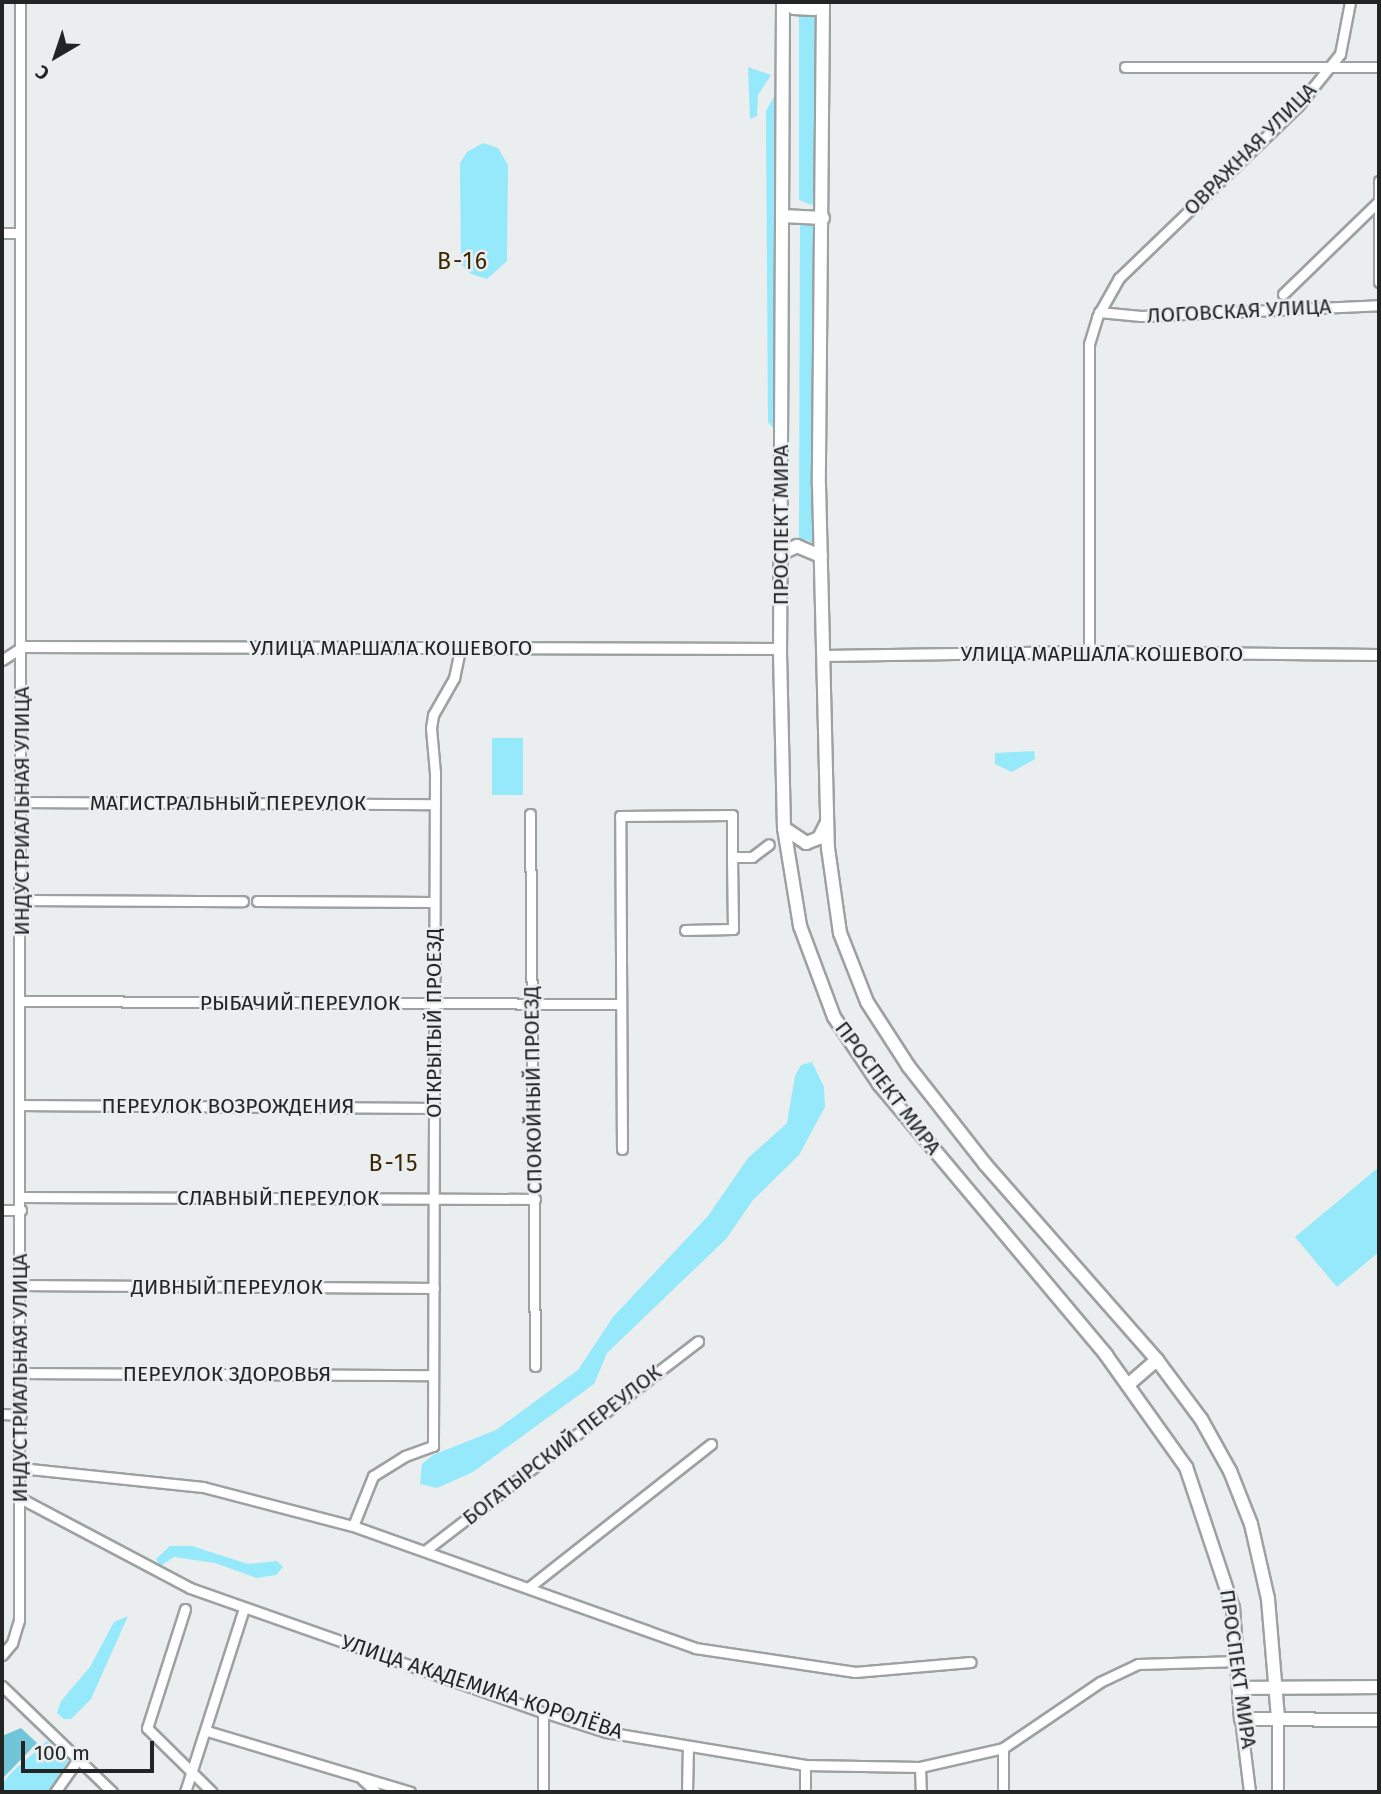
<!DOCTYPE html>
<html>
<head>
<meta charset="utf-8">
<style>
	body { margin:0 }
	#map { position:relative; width:1381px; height:1794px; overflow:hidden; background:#eaeeef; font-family:"Fira Sans",sans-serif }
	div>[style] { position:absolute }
	.green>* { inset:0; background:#96e8fb; transform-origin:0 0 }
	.water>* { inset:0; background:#70c5d9 }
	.roads { filter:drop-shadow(2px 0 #9da1a1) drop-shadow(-2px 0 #9da1a1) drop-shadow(0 2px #9da1a1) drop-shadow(0 -2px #9da1a1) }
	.minor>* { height:9px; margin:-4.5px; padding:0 4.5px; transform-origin:4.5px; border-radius:4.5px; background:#fff }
	.tertiary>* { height:10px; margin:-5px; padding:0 5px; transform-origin:5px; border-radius:5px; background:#fff }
	.secondary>* { height:12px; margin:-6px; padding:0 6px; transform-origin:6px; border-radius:6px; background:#fff }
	span { translate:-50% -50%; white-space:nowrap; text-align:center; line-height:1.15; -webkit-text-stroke:5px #eaeeef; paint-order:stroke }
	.street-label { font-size:21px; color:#232525 }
	.neighbourhood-label { font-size:23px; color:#3b2700; letter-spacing:2px }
	.frame { position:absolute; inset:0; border:4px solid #232525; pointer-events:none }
	.north { position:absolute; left:21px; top:21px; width:70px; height:70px; -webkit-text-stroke:5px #eaeeef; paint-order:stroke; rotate:219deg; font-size:19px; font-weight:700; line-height:28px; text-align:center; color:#232525 }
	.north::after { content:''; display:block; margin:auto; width:24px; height:32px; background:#232525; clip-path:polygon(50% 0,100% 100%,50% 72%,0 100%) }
	.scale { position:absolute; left:21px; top:1741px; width:133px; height:32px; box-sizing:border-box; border:4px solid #232525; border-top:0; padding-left:9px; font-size:21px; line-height:24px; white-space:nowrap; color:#232525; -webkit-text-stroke:5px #eaeeef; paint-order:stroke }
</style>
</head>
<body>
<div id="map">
	<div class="green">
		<i style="clip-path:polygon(799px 13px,815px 13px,815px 202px,811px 205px,799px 200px)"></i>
		<i style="clip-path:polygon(748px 67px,771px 75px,758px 95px,757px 116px,750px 119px)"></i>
		<i style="clip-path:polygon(777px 91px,780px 436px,768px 422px,766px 111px)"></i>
		<i style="clip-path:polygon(483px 143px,498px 148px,508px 165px,507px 261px,487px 279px,471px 274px,461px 264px,460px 163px,467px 152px)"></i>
		<i style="clip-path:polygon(804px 222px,816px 225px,817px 545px,807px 540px,799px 543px,800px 224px)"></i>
		<i style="left:492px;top:738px;width:31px;height:57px"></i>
		<i style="clip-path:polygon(1034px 751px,1035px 759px,1012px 772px,995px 764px,995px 753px)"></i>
		<i style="clip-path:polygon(812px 1062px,824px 1087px,825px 1107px,799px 1155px,753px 1200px,726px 1239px,607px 1353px,594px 1384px,473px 1472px,437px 1488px,420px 1484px,422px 1464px,433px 1455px,496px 1430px,578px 1370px,613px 1317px,708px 1216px,748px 1158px,787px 1123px,795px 1076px,801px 1065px)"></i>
		<i style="clip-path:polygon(1379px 1167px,1379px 1252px,1337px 1287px,1295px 1237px)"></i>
		<i style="clip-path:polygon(170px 1546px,192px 1546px,248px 1564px,277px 1561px,283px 1567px,276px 1575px,257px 1578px,215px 1563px,174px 1557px,160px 1566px,156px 1559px)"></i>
		<i style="clip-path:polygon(128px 1616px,91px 1699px,71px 1719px,64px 1719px,57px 1713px,61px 1701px,90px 1667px,114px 1622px)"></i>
		<i style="clip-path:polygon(47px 1741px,69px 1759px,49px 1792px,2px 1792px,2px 1784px,11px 1773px)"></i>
	</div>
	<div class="water">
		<i style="clip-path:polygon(21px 1728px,37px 1743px,2px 1779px,2px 1736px)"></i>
	</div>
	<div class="roads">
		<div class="minor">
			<i style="left:1125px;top:67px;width:254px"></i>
			<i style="left:1379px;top:181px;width:101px;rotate:90deg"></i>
			<i style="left:2px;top:233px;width:15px"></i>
			<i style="left:1283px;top:294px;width:132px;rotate:-44.1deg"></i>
			<i style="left:1099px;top:312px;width:42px;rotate:5.4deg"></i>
			<i style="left:1141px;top:316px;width:238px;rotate:-2.6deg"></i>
			<i style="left:1089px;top:652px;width:308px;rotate:-90deg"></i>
			<i style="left:1089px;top:344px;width:28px;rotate:-73deg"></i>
			<i style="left:1097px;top:317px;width:45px;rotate:-60.6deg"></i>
			<i style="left:1119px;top:278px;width:248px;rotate:-43.9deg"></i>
			<i style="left:1298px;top:106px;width:67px;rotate:-51.1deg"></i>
			<i style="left:1340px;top:54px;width:53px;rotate:-79.1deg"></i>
			<i style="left:2px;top:660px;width:24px;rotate:-33deg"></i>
			<i style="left:22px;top:802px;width:413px;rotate:0.3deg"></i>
			<i style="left:530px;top:814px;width:552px;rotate:89.48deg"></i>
			<i style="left:22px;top:900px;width:221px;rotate:0.3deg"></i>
			<i style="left:257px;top:901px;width:177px;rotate:0.3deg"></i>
			<i style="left:685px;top:930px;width:48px;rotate:-1.2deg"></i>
			<i style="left:733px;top:929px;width:72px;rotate:-90.8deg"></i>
			<i style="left:732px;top:857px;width:20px"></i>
			<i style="left:752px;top:857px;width:21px;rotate:-37deg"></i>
			<i style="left:22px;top:1001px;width:598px;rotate:0.29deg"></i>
			<i style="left:21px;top:1105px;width:413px;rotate:0.4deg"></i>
			<i style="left:622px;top:1149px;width:333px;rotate:-90.3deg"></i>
			<i style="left:620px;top:816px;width:112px;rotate:-0.5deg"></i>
			<i style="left:732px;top:815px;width:42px;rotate:90deg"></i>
			<i style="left:21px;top:1197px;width:514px;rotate:0.22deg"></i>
			<i style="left:2px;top:1210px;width:19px"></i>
			<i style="left:21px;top:1285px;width:413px;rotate:0.4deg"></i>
			<i style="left:21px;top:1373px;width:412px;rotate:0.3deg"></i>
			<i style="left:2px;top:1414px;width:19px;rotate:3deg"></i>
			<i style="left:20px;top:1468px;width:184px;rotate:5.9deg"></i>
			<i style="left:203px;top:1487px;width:155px;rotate:14.6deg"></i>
			<i style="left:353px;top:1526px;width:363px;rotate:19.6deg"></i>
			<i style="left:695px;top:1648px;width:162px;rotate:8.5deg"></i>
			<i style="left:855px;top:1672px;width:116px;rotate:-4.9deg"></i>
			<i style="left:20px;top:1498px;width:192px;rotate:27.9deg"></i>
			<i style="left:190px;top:1588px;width:374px;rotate:19.4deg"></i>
			<i style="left:543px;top:1712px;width:66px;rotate:17.6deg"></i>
			<i style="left:606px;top:1732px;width:202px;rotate:9.4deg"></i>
			<i style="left:805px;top:1765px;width:115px;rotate:1deg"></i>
			<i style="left:920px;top:1767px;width:85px;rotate:-12.9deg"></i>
			<i style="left:1003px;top:1748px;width:117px;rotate:-34.2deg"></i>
			<i style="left:1100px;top:1682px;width:42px;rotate:-25.3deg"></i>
			<i style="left:1138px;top:1664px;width:101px;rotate:-1.7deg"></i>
			<i style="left:353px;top:1526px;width:54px;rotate:-68.2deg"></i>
			<i style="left:373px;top:1476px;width:38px;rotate:-32deg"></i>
			<i style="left:405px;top:1456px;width:30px;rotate:-20deg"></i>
			<i style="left:433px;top:1446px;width:673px;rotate:-89.83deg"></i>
			<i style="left:435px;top:773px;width:45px;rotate:-95.1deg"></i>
			<i style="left:431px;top:728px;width:13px;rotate:-81deg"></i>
			<i style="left:433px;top:715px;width:43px;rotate:-60.4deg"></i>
			<i style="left:454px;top:678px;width:30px;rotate:-78deg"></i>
			<i style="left:426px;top:1550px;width:343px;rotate:-37.5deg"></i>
			<i style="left:528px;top:1588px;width:233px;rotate:-38.2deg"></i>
			<i style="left:185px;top:1609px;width:125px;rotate:107.7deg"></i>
			<i style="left:147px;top:1728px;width:91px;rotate:44.6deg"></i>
			<i style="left:2px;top:1655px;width:16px;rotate:-50deg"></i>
			<i style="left:12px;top:1643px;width:24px;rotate:-73deg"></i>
			<i style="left:19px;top:1620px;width:1618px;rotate:-89.96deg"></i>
			<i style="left:2px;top:1686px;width:153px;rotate:43.9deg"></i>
			<i style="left:207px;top:1731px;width:212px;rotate:16.7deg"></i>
			<i style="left:805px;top:1765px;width:27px;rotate:90deg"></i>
			<i style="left:920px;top:1767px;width:25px;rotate:88deg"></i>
			<i style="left:362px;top:1779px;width:19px;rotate:43deg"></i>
			<i style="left:55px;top:1792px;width:39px;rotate:-55deg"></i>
			<i style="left:185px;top:1792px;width:193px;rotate:-72.2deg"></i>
			<i style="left:543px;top:1792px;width:80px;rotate:-90deg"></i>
			<i style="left:687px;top:1792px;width:46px;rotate:-88.8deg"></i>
			<i style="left:1003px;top:1792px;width:44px;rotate:-90deg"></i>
		</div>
		<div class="tertiary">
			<i style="left:22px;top:647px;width:759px;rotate:0.15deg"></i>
			<i style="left:824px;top:656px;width:265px;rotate:-0.9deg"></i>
			<i style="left:1089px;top:652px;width:290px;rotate:0.6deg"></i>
			<i style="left:1278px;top:1718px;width:74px;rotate:90deg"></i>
			<i style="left:1241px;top:1719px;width:74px;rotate:83deg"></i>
		</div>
		<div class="secondary">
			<i style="left:783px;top:2px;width:650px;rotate:90.26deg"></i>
			<i style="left:780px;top:652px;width:176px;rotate:88.7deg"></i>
			<i style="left:784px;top:828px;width:99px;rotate:80.7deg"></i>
			<i style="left:800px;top:926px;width:97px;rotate:69.5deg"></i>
			<i style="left:834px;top:1017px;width:81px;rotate:56.1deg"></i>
			<i style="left:879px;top:1084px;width:354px;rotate:50deg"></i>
			<i style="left:1106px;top:1355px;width:138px;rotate:54.5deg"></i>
			<i style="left:1186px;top:1467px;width:149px;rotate:71.6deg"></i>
			<i style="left:1233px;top:1608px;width:111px;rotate:85.9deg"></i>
			<i style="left:1241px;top:1719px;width:138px;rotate:0.4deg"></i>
			<i style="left:787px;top:2px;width:9px;rotate:41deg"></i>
			<i style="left:794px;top:8px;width:20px;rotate:3deg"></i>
			<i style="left:814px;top:9px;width:11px;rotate:-41deg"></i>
			<i style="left:823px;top:2px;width:483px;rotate:90.5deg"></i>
			<i style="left:819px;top:485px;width:363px;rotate:88.6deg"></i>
			<i style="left:828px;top:848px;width:86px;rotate:82deg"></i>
			<i style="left:840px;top:933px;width:74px;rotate:68.6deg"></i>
			<i style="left:867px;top:1002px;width:77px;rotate:57.1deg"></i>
			<i style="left:909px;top:1067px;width:123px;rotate:51.9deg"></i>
			<i style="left:985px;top:1164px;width:261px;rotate:48.7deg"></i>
			<i style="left:1157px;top:1360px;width:74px;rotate:53.3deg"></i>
			<i style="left:1201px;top:1419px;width:60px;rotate:60.9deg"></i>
			<i style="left:1230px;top:1471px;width:57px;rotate:68.4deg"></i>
			<i style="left:1251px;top:1524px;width:77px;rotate:77.2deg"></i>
			<i style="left:1268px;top:1599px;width:119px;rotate:85.2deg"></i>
			<i style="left:782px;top:216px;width:41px;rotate:2.8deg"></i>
			<i style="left:780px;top:554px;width:19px;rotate:-25deg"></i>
			<i style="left:797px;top:546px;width:26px;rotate:23deg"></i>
			<i style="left:784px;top:828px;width:27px;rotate:34deg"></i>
			<i style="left:806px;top:843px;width:14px;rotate:-21deg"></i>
			<i style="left:819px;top:838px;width:16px;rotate:-63deg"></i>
			<i style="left:1129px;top:1384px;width:37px;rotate:-41deg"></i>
			<i style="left:1241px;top:1688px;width:138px;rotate:-0.4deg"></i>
		</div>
	</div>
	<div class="street-label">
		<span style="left:1250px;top:149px;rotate:-45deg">ОВРАЖНАЯ УЛИЦА</span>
		<span style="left:1239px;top:311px;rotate:-3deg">ЛОГОВСКАЯ УЛИЦА</span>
		<span style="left:781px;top:525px;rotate:-90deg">ПРОСПЕКТ МИРА</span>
		<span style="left:391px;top:648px">УЛИЦА МАРШАЛА КОШЕВОГО</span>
		<span style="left:1102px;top:654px">УЛИЦА МАРШАЛА КОШЕВОГО</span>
		<span style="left:228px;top:803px">МАГИСТРАЛЬНЫЙ ПЕРЕУЛОК</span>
		<span style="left:22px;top:811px;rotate:-90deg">ИНДУСТРИАЛЬНАЯ УЛИЦА</span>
		<span style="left:300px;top:1003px">РЫБАЧИЙ ПЕРЕУЛОК</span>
		<span style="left:434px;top:1023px;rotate:-90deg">ОТКРЫТЫЙ ПРОЕЗД</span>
		<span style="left:888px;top:1088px;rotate:53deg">ПРОСПЕКТ МИРА</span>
		<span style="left:533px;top:1090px;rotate:-91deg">СПОКОЙНЫЙ ПРОЕЗД</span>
		<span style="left:228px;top:1106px">ПЕРЕУЛОК ВОЗРОЖДЕНИЯ</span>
		<span style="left:278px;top:1198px">СЛАВНЫЙ ПЕРЕУЛОК</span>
		<span style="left:227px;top:1287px">ДИВНЫЙ ПЕРЕУЛОК</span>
		<span style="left:227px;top:1374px">ПЕРЕУЛОК ЗДОРОВЬЯ</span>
		<span style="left:20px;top:1378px;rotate:-90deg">ИНДУСТРИАЛЬНАЯ УЛИЦА</span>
		<span style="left:562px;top:1445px;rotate:-38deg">БОГАТЫРСКИЙ ПЕРЕУЛОК</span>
		<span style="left:1238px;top:1669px;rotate:82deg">ПРОСПЕКТ МИРА</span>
		<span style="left:482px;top:1687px;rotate:18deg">УЛИЦА АКАДЕМИКА КОРОЛЁВА</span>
	</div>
	<div class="neighbourhood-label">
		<span style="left:463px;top:261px">В-16</span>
		<span style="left:394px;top:1163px">В-15</span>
	</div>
	<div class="frame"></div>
	<div class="north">С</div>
	<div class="scale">100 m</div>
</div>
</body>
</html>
